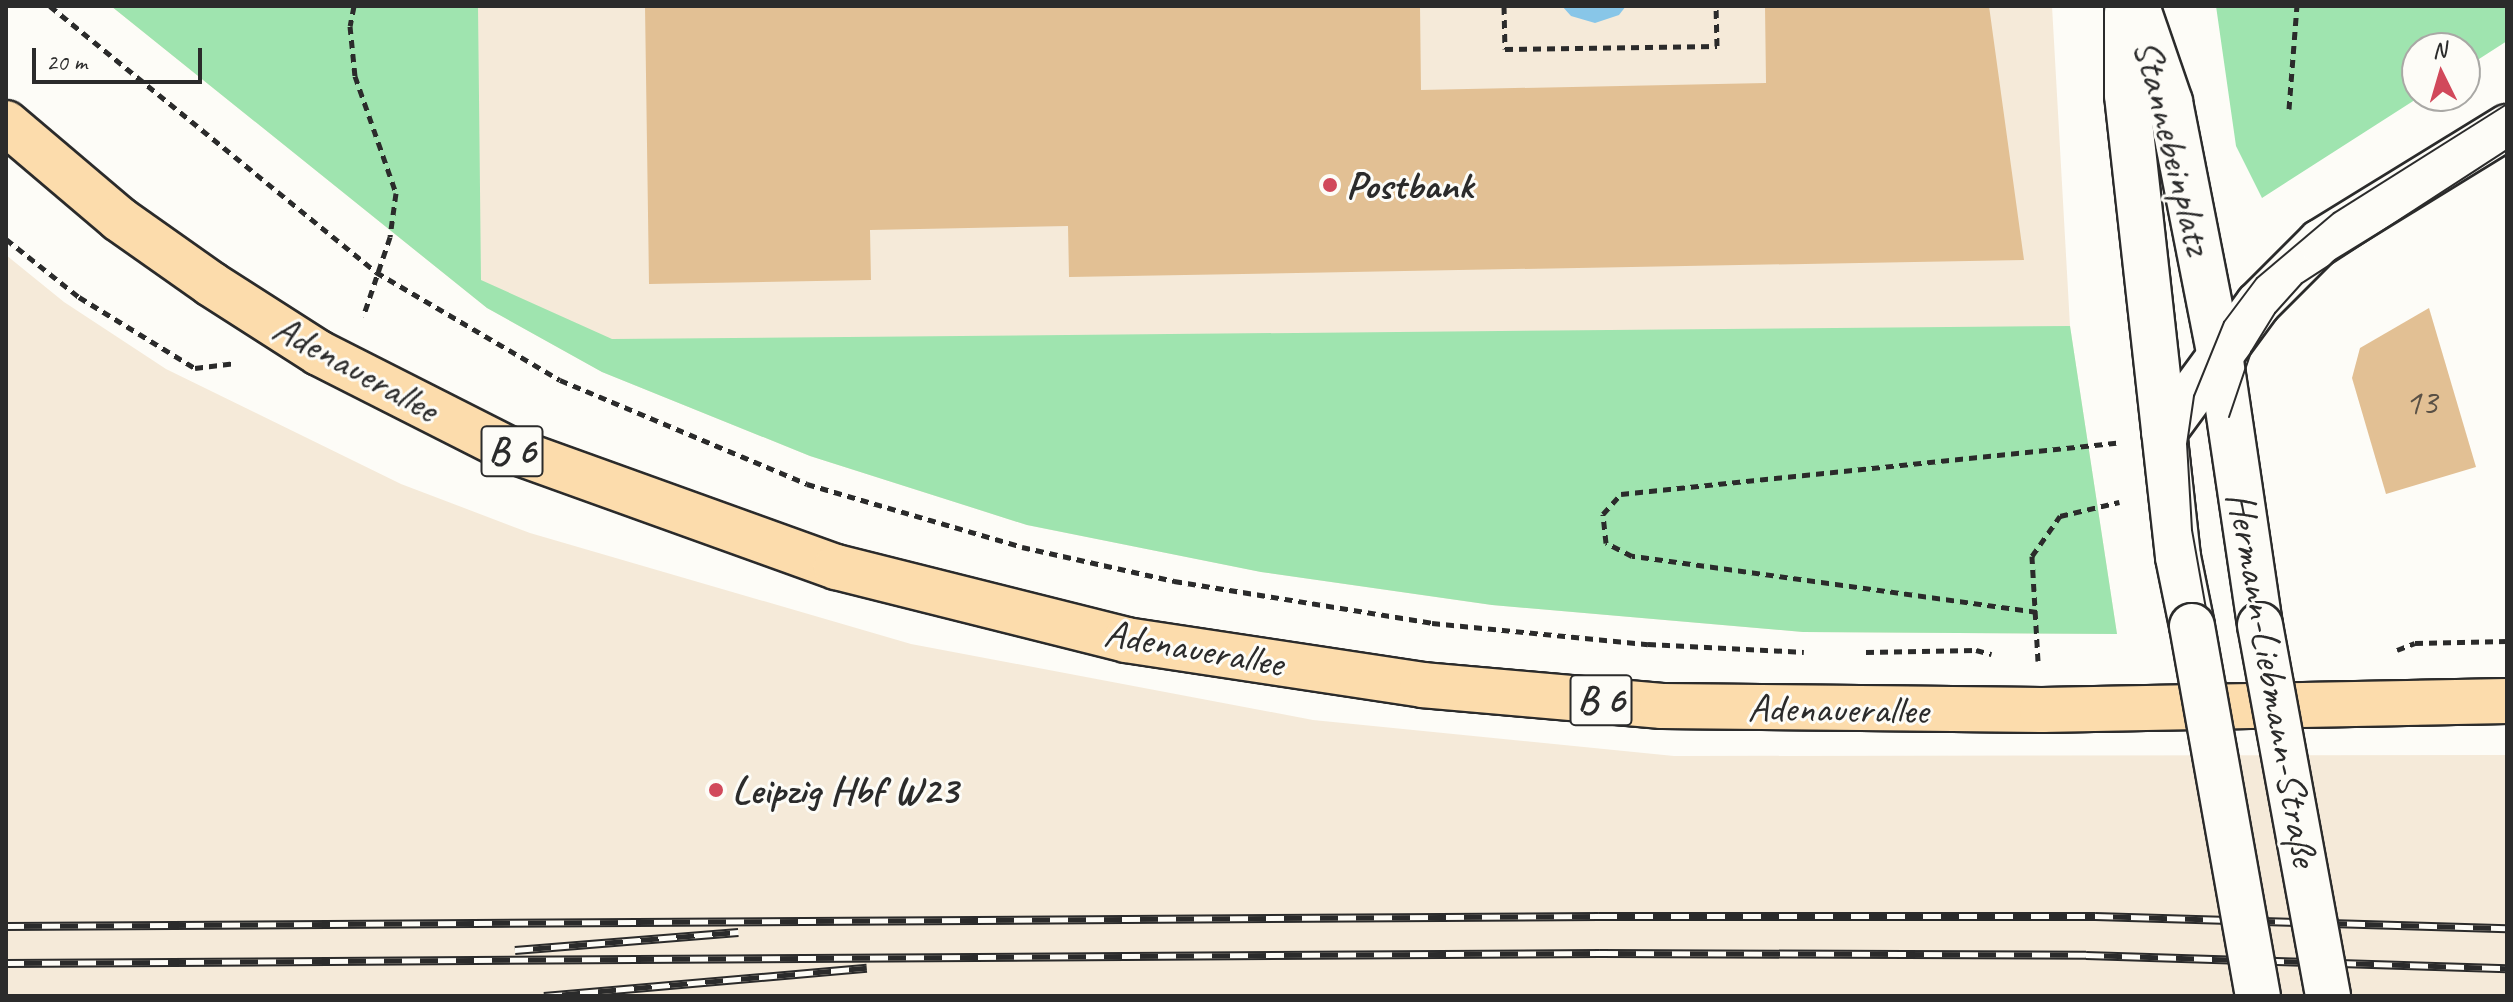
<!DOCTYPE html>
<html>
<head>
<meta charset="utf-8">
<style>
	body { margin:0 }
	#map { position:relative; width:2513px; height:1002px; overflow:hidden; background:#fdfcf7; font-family:Caveat,sans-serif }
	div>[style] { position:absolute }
	.built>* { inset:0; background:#f5ead9 }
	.green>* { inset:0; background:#9fe4af }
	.water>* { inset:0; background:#88c6e8 }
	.building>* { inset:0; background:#e2c094 }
	.path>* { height:5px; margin-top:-2.5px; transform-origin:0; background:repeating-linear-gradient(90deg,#2b2b2b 0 8px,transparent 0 14px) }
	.roads { filter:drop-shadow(2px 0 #2b2b2b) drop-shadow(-2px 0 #2b2b2b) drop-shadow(0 2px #2b2b2b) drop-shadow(0 -2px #2b2b2b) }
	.secondary>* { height:44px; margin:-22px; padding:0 22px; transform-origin:22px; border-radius:22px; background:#fdfcf7 }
	.primary>* { height:44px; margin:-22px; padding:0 22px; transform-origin:22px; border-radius:22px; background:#fcdcac }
	.tram>* { height:2px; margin:-1px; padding:0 1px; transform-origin:1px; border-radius:1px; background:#2b2b2b }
	.rail>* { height:9px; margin-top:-4.5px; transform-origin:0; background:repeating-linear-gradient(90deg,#fdfcf7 0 18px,#2b2b2b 0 36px); box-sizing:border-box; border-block:2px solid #2b2b2b }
	.bridges { filter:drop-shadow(2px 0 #2b2b2b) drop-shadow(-2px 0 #2b2b2b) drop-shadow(0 2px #2b2b2b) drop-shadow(0 -2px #2b2b2b) }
	.secondary-bridge>* { height:44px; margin:-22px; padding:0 22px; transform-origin:22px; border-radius:22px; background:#fdfcf7 }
	.dots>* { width:22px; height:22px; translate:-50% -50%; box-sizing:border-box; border:4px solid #fdfcf7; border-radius:50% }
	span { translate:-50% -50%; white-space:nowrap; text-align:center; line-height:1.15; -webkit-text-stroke:6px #fdfcf7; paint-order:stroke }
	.number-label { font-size:36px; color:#595045 }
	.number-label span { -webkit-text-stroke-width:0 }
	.shield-label span { padding:2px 6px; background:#fdfcf7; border:2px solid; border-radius:6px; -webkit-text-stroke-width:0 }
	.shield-label { font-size:38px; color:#2b2b2b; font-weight:700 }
	.street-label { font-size:40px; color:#2b2b2b }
	.poi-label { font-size:40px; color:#2b2b2b; font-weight:700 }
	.left { translate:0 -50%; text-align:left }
	.frame { position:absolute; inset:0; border:8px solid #2b2b2b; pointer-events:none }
	.north { position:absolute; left:2401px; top:32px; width:80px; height:80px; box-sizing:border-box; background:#fdfcf7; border:2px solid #a9a8a5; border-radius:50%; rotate:355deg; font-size:22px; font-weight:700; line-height:32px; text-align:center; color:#2b2b2b }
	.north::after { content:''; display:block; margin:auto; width:28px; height:36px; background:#d1495b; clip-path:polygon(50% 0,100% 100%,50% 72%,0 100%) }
	.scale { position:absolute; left:32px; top:48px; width:170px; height:36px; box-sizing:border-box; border:4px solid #2b2b2b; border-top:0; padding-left:10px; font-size:24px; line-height:28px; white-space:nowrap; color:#2b2b2b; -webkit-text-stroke:6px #fdfcf7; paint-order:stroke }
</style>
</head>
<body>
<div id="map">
	<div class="built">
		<i style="clip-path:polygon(111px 6px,2052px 6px,2070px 326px,2117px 634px,1803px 632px,1492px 605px,1261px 572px,1027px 525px,810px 456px,602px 372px,487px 308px)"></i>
		<i style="clip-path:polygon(6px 255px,64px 302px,166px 369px,401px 484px,530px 533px,911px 644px,1313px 720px,1674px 756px,2507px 755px,2507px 996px,6px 996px)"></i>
	</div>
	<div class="green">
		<i style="clip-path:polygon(111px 6px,478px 6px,481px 280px,612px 339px,2070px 326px,2117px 634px,1803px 632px,1492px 605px,1261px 572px,1027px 525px,810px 456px,602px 372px,487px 308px)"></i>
		<i style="clip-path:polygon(2216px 6px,2507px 6px,2507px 41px,2465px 68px,2465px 48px,2417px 48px,2421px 96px,2262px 198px,2236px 146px)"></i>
	</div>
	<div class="water">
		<i style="clip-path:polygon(1562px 6px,1626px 6px,1619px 15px,1595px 23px,1571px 16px)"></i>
	</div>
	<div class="building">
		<i style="clip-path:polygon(645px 6px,1420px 6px,1421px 90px,1766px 83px,1765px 6px,1989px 6px,2024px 260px,1069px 277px,1068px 226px,870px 230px,871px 280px,649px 284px)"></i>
		<i style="clip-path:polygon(2429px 308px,2476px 467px,2386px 494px,2352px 378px,2360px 348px)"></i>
	</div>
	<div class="path">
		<i style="left:50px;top:6px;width:421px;rotate:39.2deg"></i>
		<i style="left:376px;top:272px;width:213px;rotate:30.4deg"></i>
		<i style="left:560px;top:380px;width:268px;rotate:22.8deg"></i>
		<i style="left:807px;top:484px;width:224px;rotate:16.3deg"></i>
		<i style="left:1022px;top:547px;width:156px;rotate:12.6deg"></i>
		<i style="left:1174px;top:581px;width:261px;rotate:9.2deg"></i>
		<i style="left:1432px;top:623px;width:217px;rotate:5.6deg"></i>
		<i style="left:1648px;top:644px;width:156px;rotate:2.9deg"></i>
		<i style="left:354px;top:6px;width:20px;rotate:101deg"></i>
		<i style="left:350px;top:26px;width:50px;rotate:84.3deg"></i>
		<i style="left:355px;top:76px;width:124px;rotate:70.7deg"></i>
		<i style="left:396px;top:193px;width:44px;rotate:97.8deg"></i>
		<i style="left:390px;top:237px;width:84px;rotate:108.6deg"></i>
		<i style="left:1504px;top:6px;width:43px;rotate:88.7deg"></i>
		<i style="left:1505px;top:49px;width:212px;rotate:-0.8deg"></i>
		<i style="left:1717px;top:46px;width:40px;rotate:-91.4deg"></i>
		<i style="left:2289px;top:109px;width:103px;rotate:-85.6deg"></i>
		<i style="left:6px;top:239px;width:93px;rotate:38.5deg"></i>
		<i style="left:79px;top:297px;width:136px;rotate:31.5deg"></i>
		<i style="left:195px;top:368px;width:41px;rotate:-7deg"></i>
		<i style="left:2037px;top:612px;width:409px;rotate:-172.1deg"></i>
		<i style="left:1632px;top:556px;width:29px;rotate:-153deg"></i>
		<i style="left:1606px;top:543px;width:29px;rotate:-96deg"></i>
		<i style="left:1603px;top:514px;width:27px;rotate:-48deg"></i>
		<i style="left:1621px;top:494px;width:498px;rotate:-5.9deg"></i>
		<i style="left:2397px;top:650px;width:19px;rotate:-21deg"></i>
		<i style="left:2415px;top:643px;width:92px;rotate:-1.2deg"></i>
		<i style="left:1866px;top:652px;width:110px;rotate:-1deg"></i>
		<i style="left:1976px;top:650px;width:16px;rotate:15deg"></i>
		<i style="left:2038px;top:661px;width:105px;rotate:-93.3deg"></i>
		<i style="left:2032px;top:556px;width:49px;rotate:-55deg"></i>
		<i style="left:2060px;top:516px;width:61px;rotate:-13.3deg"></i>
	</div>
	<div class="roads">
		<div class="secondary">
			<i style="left:2137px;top:6px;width:102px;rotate:71deg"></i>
			<i style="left:2170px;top:102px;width:264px;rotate:78.9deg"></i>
			<i style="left:2221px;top:361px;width:267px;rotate:81.6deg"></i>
			<i style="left:2127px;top:12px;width:83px;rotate:90deg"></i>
			<i style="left:2127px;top:95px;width:465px;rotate:83.7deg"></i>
			<i style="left:2178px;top:557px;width:70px;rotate:78.5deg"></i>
			<i style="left:2164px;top:432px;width:159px;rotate:-53.7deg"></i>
			<i style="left:2258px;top:304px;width:88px;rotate:-45deg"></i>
			<i style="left:2320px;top:242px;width:220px;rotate:-31.6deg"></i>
		</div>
		<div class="primary">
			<i style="left:6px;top:123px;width:148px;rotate:40.3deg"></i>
			<i style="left:119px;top:219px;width:113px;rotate:35.2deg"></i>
			<i style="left:211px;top:284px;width:128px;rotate:32.6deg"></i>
			<i style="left:319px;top:353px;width:212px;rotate:26.9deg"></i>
			<i style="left:508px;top:449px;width:349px;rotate:19.8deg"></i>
			<i style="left:836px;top:567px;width:299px;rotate:14.1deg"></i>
			<i style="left:1126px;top:640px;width:299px;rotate:8.6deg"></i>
			<i style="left:1422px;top:685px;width:241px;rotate:5deg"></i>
			<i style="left:1662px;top:706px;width:380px;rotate:0.6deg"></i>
			<i style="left:2042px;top:710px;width:465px;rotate:-1.1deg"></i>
		</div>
	</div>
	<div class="tram">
		<i style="left:2229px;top:417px;width:69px;rotate:-71.3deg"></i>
		<i style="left:2251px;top:352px;width:46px;rotate:-58.4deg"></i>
		<i style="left:2275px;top:313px;width:40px;rotate:-48deg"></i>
		<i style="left:2302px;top:283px;width:244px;rotate:-33deg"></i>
		<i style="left:2275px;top:996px;width:473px;rotate:-100.1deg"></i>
		<i style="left:2192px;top:530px;width:86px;rotate:-93.3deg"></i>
		<i style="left:2187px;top:444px;width:49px;rotate:-81.7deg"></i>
		<i style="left:2194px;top:396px;width:80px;rotate:-67.9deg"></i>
		<i style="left:2224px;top:322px;width:55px;rotate:-53.1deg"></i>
		<i style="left:2257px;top:278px;width:101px;rotate:-40.2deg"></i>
		<i style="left:2334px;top:213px;width:204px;rotate:-32.2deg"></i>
	</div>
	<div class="rail">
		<i style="left:6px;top:926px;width:1593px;rotate:-0.36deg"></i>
		<i style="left:1599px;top:916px;width:496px"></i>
		<i style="left:2095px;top:916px;width:412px;rotate:1.7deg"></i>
		<i style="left:515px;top:950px;width:224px;rotate:-4.6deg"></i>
		<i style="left:6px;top:963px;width:1594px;rotate:-0.36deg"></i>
		<i style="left:1600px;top:953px;width:486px;rotate:0.2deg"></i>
		<i style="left:2086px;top:955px;width:421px;rotate:1.8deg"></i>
		<i style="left:544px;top:996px;width:324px;rotate:-5deg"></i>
	</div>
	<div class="bridges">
		<div class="secondary-bridge">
			<i style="left:2260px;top:625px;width:377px;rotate:79.6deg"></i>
			<i style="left:2192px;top:626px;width:376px;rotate:79.9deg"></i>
		</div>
	</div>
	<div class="dots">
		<i style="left:1330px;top:185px;background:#d1495b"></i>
		<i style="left:716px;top:790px;background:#d1495b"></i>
	</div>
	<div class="number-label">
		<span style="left:2421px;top:403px">13</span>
	</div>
	<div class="shield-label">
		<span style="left:512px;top:451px">B 6</span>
		<span style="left:1601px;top:700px">B 6</span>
	</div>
	<div class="street-label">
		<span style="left:2173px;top:147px;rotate:76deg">Stannebeinplatz</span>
		<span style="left:356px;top:368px;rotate:29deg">Adenauerallee</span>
		<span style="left:1194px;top:648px;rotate:10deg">Adenauerallee</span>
		<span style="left:2273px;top:679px;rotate:80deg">Hermann-Liebmann-Straße</span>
		<span style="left:1838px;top:709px;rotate:1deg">Adenauerallee</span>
	</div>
	<div class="poi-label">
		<span class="left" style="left:1346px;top:185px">Postbank</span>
		<span class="left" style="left:732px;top:790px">Leipzig Hbf W23</span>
	</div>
	<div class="frame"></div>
	<div class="north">N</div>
	<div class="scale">20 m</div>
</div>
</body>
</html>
